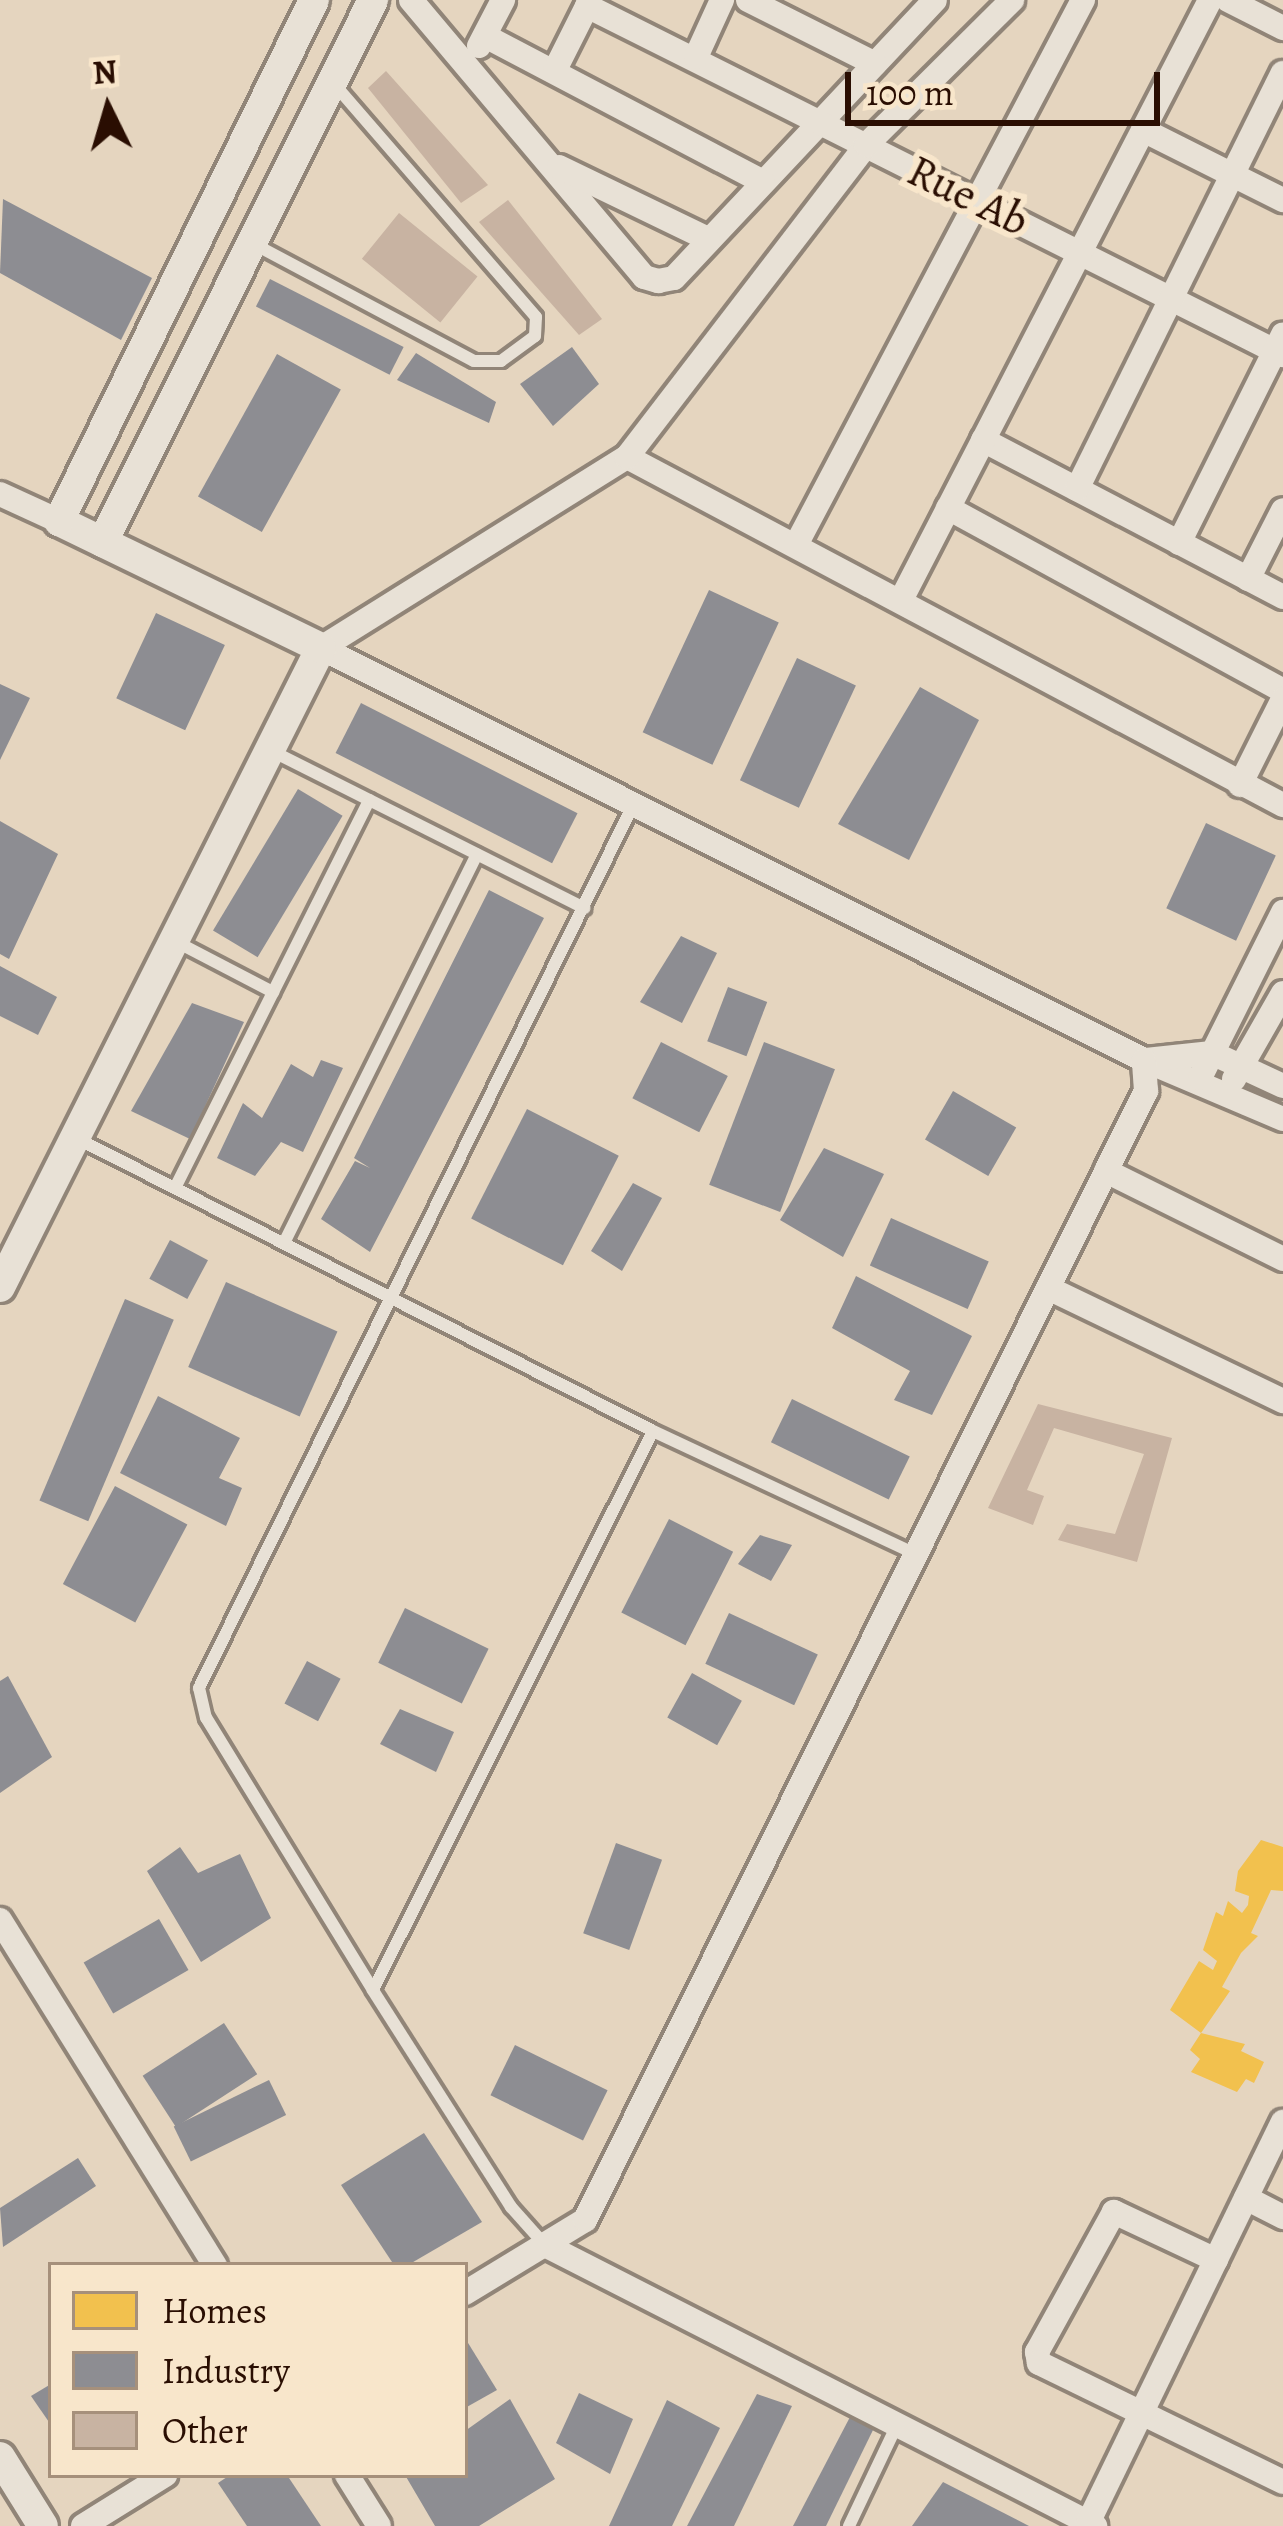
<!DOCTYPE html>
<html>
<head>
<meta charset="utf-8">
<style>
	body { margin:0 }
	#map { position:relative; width:1283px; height:2526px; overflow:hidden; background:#e5d5bf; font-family:Alegreya,serif }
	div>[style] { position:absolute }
	.homes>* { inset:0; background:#f2c14e }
	.industry>* { inset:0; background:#8d8d92; transform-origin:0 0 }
	.building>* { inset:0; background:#c8b3a2; transform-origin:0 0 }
	.roads { filter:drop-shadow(3px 0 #918578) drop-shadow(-3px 0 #918578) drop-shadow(0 3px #918578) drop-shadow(0 -3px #918578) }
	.service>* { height:12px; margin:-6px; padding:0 6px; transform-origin:6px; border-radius:6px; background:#e8e1d6 }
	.minor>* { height:24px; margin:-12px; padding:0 12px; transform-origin:12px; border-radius:12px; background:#e8e1d6 }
	.tertiary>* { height:30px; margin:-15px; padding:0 15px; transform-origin:15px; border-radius:15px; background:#e8e1d6 }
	span { translate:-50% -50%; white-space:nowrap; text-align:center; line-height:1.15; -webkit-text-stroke:12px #f8e6cb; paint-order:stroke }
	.street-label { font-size:45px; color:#2a0e02 }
	.legend { position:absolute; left:48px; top:2262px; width:420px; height:216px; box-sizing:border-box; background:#f8e6cb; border:3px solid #a6907b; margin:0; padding:15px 21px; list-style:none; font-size:36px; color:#2a0e02 }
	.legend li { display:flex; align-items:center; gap:24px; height:60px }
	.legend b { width:60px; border:3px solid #a6907b }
	.north { position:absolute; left:48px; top:48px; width:120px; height:120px; -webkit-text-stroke:9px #f8e6cb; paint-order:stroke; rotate:355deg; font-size:33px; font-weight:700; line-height:48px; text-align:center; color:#2a0e02 }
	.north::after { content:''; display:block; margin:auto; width:42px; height:54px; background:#2a0e02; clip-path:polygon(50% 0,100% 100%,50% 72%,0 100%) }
	.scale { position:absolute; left:845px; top:72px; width:315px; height:54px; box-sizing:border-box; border:6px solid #2a0e02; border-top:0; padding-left:15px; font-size:36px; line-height:42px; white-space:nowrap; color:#2a0e02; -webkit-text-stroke:9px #f8e6cb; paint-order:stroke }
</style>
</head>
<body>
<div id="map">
	<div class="homes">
		<i style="clip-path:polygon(1261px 1840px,1283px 1847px,1283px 1891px,1271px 1890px,1251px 1933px,1258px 1936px,1241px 1953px,1222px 1987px,1230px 1991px,1201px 2033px,1170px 2010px,1199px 1961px,1213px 1970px,1217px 1961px,1203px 1950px,1216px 1912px,1223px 1916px,1228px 1901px,1242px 1913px,1248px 1905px,1249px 1896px,1235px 1891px,1238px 1871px)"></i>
		<i style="clip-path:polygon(1201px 2033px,1245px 2044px,1241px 2051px,1264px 2062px,1254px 2083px,1246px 2079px,1237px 2092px,1191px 2072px,1200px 2059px,1190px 2050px)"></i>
	</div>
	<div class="industry">
		<i style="clip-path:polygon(3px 199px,152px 278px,121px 340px,0 273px)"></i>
		<i style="left:270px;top:279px;width:150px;height:31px;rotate:27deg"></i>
		<i style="clip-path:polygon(572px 347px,599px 384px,553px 426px,520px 384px)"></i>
		<i style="clip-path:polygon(416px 353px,496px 402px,489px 423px,397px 380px)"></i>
		<i style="left:277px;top:354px;width:73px;height:163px;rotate:29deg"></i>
		<i style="left:709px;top:590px;width:77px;height:157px;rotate:25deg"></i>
		<i style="left:156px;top:613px;width:76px;height:94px;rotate:25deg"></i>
		<i style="left:797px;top:658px;width:65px;height:135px;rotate:25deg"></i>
		<i style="clip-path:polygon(0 684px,30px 698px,0 760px)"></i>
		<i style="clip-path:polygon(920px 687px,979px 720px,909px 860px,838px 824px)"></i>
		<i style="left:361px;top:703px;width:243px;height:56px;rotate:27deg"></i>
		<i style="left:298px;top:789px;width:52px;height:165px;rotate:31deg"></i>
		<i style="clip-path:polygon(0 821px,58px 854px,9px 959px,0 954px)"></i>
		<i style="left:1206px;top:823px;width:77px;height:94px;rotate:25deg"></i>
		<i style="clip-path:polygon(489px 890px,544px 918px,370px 1252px,321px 1219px,355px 1161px,370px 1168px,354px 1158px)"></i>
		<i style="clip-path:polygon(681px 936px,717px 953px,682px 1023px,640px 1002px)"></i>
		<i style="clip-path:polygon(0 966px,57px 997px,38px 1035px,0 1016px)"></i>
		<i style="left:728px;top:987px;width:42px;height:58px;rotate:21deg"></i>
		<i style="clip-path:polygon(192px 1003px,244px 1022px,190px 1139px,131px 1111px)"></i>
		<i style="left:661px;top:1042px;width:75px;height:63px;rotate:27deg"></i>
		<i style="left:764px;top:1042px;width:76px;height:153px;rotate:21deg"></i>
		<i style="clip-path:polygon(321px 1060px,343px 1068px,303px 1152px,281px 1142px,255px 1176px,217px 1158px,243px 1103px,262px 1118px,291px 1064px,313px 1077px)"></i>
		<i style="left:953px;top:1091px;width:73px;height:56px;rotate:30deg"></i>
		<i style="left:527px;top:1109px;width:103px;height:123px;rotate:27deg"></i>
		<i style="clip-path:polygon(824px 1148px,884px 1174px,843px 1257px,780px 1220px)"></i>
		<i style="clip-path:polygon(633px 1183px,662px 1198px,622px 1271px,591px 1251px)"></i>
		<i style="left:891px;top:1218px;width:107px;height:52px;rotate:24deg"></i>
		<i style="left:170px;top:1240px;width:43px;height:44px;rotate:28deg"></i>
		<i style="clip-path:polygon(856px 1276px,972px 1336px,932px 1415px,894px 1400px,910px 1371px,832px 1328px)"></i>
		<i style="left:226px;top:1282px;width:122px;height:93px;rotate:24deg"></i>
		<i style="left:125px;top:1299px;width:53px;height:219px;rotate:23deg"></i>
		<i style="clip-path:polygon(158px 1396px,240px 1438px,219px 1478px,242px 1488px,226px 1526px,120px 1473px)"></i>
		<i style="left:792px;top:1399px;width:131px;height:48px;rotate:26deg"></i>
		<i style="left:115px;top:1486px;width:82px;height:111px;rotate:28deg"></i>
		<i style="left:669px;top:1519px;width:72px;height:105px;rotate:27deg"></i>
		<i style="clip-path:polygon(760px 1535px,792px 1545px,771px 1581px,738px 1564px)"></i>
		<i style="left:405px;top:1608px;width:93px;height:61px;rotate:26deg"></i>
		<i style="left:729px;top:1613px;width:98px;height:56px;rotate:25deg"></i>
		<i style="left:307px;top:1661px;width:38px;height:48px;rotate:28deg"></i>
		<i style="left:692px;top:1673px;width:57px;height:51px;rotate:29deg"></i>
		<i style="clip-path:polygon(8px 1676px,52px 1757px,0 1793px,0 1681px)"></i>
		<i style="clip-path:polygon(400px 1709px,454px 1732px,436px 1772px,380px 1744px)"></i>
		<i style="left:616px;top:1843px;width:49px;height:96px;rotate:20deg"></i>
		<i style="clip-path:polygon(180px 1847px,198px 1873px,240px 1854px,271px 1918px,201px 1962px,147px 1871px)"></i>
		<i style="left:159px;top:1919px;width:59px;height:87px;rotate:60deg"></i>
		<i style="left:224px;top:2023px;width:61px;height:97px;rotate:57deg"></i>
		<i style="left:515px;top:2045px;width:103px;height:56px;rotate:26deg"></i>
		<i style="left:269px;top:2080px;width:39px;height:106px;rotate:64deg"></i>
		<i style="clip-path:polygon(424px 2133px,482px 2222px,408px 2265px,394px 2265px,341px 2185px)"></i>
		<i style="clip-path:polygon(78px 2158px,96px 2186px,3px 2247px,0 2208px)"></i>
		<i style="clip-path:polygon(465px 2338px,497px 2390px,465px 2408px)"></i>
		<i style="clip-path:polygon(51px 2384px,51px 2425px,31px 2396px)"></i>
		<i style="clip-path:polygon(579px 2393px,633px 2419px,610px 2474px,556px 2443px)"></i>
		<i style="clip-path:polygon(757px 2394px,792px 2406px,734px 2526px,687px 2526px)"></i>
		<i style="clip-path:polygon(510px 2399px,555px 2479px,479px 2526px,435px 2526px,405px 2475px,465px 2475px,465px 2431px)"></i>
		<i style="clip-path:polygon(667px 2400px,720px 2428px,672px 2526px,609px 2526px)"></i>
		<i style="clip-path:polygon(850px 2417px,874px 2428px,826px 2526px,793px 2526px)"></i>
		<i style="clip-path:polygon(230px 2475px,287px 2475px,321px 2526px,247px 2526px,218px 2483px)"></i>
		<i style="clip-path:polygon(943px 2482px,1029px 2526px,912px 2526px)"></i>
	</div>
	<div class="building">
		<i style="clip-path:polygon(386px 71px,488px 185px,461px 203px,368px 88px)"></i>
		<i style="clip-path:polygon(508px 200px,602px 319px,579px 335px,479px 222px)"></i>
		<i style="left:399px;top:213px;width:101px;height:59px;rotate:39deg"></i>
		<i style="clip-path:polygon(1038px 1404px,1172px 1438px,1137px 1562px,1058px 1540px,1067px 1524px,1115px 1534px,1144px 1454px,1054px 1428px,1027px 1490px,1044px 1496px,1033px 1525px,988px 1508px)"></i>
	</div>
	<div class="roads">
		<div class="service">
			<i style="left:252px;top:243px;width:251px;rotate:28deg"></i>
			<i style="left:474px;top:361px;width:27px"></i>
			<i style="left:501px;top:361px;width:42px;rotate:-36.3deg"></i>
			<i style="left:535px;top:336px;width:19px;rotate:-87deg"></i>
			<i style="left:536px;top:317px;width:310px;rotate:-130.9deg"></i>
			<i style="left:270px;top:750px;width:352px;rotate:26.7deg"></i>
			<i style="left:173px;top:940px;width:113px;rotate:27.5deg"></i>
			<i style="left:78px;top:1139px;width:645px;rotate:26.92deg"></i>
			<i style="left:653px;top:1431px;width:289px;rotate:25.1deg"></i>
			<i style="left:175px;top:1188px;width:434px;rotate:-63.4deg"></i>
			<i style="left:284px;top:1243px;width:434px;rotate:-63.6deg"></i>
			<i style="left:373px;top:1990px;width:625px;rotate:-63.39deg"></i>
			<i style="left:545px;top:2245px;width:51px;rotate:-131.8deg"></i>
			<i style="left:511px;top:2207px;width:257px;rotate:-122.5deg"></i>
			<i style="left:373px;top:1990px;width:319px;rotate:-121.5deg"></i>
			<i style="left:206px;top:1718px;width:31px;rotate:-103deg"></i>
			<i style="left:199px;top:1688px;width:986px;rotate:-63.82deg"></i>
			<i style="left:849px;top:2526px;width:110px;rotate:-64.6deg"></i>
		</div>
		<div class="minor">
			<i style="left:411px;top:0;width:362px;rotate:49.9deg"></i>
			<i style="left:644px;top:277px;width:15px;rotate:16deg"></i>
			<i style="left:658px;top:281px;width:16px;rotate:-11deg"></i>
			<i style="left:674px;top:278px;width:381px;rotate:-46.8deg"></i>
			<i style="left:748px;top:0;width:142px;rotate:26.7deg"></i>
			<i style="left:1228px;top:0;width:62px;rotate:27deg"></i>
			<i style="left:587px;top:6px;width:779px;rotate:26.63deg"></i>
			<i style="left:485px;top:36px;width:314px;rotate:27.7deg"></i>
			<i style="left:479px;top:46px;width:52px;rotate:-62.4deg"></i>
			<i style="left:696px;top:57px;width:63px;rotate:-65.5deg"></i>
			<i style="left:555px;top:70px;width:78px;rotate:-63.4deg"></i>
			<i style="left:1143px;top:130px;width:157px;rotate:26.6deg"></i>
			<i style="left:559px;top:167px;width:165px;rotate:25.8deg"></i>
			<i style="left:983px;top:440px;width:339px;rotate:27.6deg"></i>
			<i style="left:627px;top:457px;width:743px;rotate:27.95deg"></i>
			<i style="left:1077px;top:489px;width:464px;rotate:-63.7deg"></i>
			<i style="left:0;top:494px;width:65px;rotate:24.6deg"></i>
			<i style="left:948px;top:508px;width:382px;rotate:28.6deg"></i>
			<i style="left:1179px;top:543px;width:233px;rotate:-63.5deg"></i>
			<i style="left:796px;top:545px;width:616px;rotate:-62.23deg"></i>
			<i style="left:1248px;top:579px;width:77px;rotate:-63.1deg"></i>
			<i style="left:901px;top:600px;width:675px;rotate:-62.75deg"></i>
			<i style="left:321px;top:648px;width:920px;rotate:26.59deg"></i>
			<i style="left:1144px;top:1060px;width:151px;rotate:23deg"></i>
			<i style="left:321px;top:648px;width:361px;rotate:-32deg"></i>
			<i style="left:627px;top:457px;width:393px;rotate:-52.5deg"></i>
			<i style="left:866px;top:145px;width:206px;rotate:-44.8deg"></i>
			<i style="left:1240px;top:785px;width:96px;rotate:-63.4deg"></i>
			<i style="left:1146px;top:1060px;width:66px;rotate:-6.1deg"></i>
			<i style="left:1212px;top:1053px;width:78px;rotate:24.9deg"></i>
			<i style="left:1200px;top:1078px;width:186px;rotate:-63.4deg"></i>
			<i style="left:1234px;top:1079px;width:99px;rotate:-60.3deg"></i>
			<i style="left:1106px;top:1171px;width:198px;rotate:26.4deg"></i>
			<i style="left:1048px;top:1288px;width:261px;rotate:25.7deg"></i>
			<i style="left:0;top:1920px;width:407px;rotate:58.1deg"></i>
			<i style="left:1246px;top:2198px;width:42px;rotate:27.2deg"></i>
			<i style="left:545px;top:2245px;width:618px;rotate:27.06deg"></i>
			<i style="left:1216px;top:2260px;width:113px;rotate:-154.8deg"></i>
			<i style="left:1114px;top:2212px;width:160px;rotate:118.8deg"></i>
			<i style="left:1037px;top:2352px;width:11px;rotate:80deg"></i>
			<i style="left:1039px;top:2363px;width:271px;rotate:26deg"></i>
			<i style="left:465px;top:2293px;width:140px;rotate:-31.3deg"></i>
			<i style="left:585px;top:2220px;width:1261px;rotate:-63.58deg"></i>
			<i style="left:1146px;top:1091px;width:31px;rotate:-94deg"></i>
			<i style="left:347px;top:2475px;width:60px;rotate:57.9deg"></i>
			<i style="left:1088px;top:2523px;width:446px;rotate:-64.1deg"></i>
			<i style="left:83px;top:2526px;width:97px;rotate:-31.9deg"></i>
		</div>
		<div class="tertiary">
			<i style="left:103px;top:542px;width:606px;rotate:-63.52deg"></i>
			<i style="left:0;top:1287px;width:715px;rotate:-63.33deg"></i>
			<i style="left:321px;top:648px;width:291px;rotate:-154.1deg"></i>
			<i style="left:59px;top:521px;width:580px;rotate:-63.92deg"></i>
			<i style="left:0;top:2457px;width:81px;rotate:58.1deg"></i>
		</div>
	</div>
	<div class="street-label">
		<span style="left:968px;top:196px;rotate:26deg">Rue Ab</span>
	</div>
	<ul class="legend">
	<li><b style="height:33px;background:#f2c14e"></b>Homes</li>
	<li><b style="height:33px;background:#8d8d92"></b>Industry</li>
	<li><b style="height:33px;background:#c8b3a2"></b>Other</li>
	</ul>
	<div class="north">N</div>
	<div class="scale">100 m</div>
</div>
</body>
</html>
